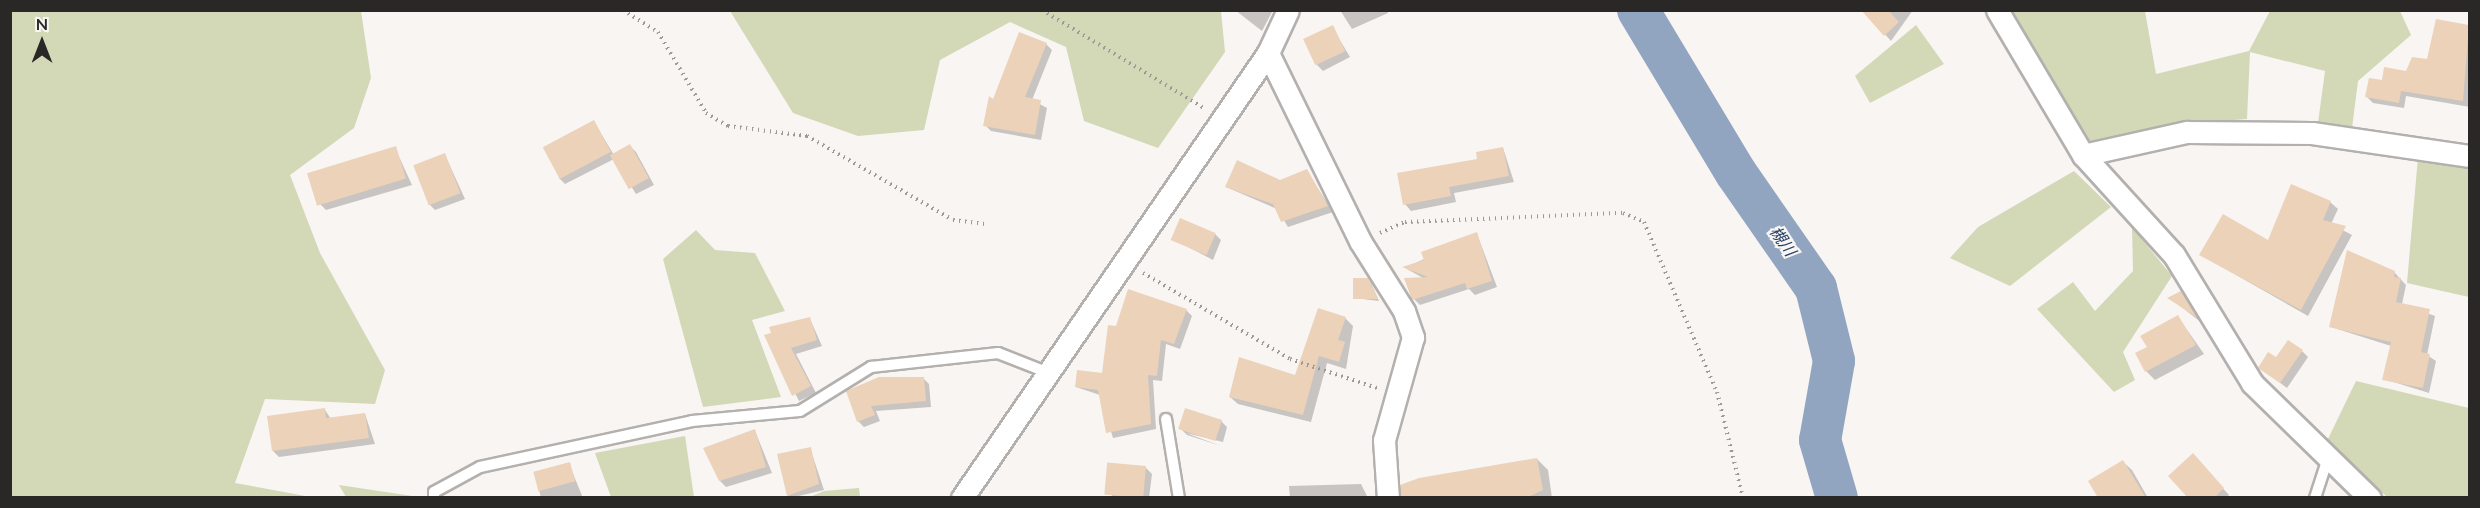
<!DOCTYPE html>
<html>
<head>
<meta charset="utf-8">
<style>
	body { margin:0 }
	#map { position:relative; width:2480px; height:508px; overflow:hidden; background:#f9f5f3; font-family:Lato,"Noto Sans JP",sans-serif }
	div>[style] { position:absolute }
	.green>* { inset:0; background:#d3d8b7 }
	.shadow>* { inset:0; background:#0003 }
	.river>* { height:42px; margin:-21px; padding:0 21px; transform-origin:21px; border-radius:21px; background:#92a5c0 }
	.building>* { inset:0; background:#ecd2b8; transform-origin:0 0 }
	.path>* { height:4px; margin-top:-2px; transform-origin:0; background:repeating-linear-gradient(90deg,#9c9997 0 1.5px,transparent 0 6px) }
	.roads { filter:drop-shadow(2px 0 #b3b0ae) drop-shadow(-2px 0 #b3b0ae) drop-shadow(0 2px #b3b0ae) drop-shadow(0 -2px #b3b0ae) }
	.lane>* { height:10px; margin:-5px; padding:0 5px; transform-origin:5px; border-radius:5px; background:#fff }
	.street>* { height:21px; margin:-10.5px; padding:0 10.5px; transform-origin:10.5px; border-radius:10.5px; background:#fff }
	span { translate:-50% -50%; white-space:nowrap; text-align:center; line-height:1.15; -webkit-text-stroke:4.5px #f9f5f3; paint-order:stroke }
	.water-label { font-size:16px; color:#264067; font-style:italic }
	.frame { position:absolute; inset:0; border:12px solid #2a2827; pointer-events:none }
	.north { position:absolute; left:12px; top:12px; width:60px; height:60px; -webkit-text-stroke:4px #f9f5f3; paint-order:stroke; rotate:0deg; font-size:16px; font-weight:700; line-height:24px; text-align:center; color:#2a2827 }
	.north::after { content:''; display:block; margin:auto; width:21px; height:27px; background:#2a2827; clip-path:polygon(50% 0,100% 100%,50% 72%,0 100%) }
</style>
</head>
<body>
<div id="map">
	<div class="green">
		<i style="clip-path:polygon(10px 11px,361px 11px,371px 78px,354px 128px,290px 175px,320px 253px,385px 370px,375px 404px,265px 399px,235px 483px,311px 497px,11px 497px)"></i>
		<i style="clip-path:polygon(730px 11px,1221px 11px,1225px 52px,1158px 148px,1084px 121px,1066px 47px,1010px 22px,940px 60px,924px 130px,858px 136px,793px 113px)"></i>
		<i style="clip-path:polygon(2013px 11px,2145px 11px,2156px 74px,2249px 51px,2270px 11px,2400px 11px,2411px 35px,2358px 81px,2352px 128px,2318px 123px,2325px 71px,2250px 52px,2247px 119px,2168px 125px,2089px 144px)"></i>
		<i style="clip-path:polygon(1916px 25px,1944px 64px,1870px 103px,1855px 76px)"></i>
		<i style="clip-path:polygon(2418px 157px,2469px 163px,2469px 297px,2407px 283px)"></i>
		<i style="clip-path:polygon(2074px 171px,2111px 207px,2010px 286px,1950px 258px,1978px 227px)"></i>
		<i style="clip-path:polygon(2132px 227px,2172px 276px,2123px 352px,2135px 380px,2114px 392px,2037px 309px,2073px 282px,2095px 311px,2133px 271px)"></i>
		<i style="clip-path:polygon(696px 230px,715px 250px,755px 253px,785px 311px,752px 320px,781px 397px,703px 407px,663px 259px)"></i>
		<i style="clip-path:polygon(2356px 381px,2469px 408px,2469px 497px,2387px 497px,2327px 441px)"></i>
		<i style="clip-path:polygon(685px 436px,694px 497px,611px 497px,595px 453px)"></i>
		<i style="clip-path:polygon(339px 485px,419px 497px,346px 497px)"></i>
		<i style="clip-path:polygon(859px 488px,860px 497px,810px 497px,824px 491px)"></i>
	</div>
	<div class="shadow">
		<i style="clip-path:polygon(1235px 10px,1273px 10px,1262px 31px)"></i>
		<i style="clip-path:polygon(1340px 10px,1387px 10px,1388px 13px,1352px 29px)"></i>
		<i style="clip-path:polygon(1863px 10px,1913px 10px,1891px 41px)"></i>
		<i style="clip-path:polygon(2437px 21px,2470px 27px,2470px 107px,2406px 96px,2404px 108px,2373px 103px,2367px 97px,2383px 82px,2428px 61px)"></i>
		<i style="clip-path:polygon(1332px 27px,1350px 57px,1323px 71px,1317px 65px)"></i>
		<i style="clip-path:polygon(1046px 44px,1052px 50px,1032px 100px,1047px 108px,1041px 140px,991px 131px,985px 125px,994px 101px)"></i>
		<i style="clip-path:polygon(594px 122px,614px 155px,630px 146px,636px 152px,654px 185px,636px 194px,614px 159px,565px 184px,559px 178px)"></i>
		<i style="clip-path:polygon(395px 148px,412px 185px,326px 210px,320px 204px)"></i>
		<i style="clip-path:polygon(1503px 148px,1514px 182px,1454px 193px,1456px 202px,1411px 211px,1405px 204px)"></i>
		<i style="clip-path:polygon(445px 155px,465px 199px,435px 210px,429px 204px)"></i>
		<i style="clip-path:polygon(1306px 170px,1333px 212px,1288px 227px,1277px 209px,1226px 187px,1280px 182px)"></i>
		<i style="clip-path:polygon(2330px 202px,2338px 209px,2331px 224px,2352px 235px,2308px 316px,2201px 255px,2269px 242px)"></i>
		<i style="clip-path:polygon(1215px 234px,1221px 240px,1213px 260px,1173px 239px)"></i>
		<i style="clip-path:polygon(1477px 234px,1497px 287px,1475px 295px,1469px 289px,1420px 305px,1414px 299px,1425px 279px,1405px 268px)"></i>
		<i style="clip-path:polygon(2394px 272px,2406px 285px,2402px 304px,2435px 316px,2427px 355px,2436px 361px,2429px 393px,2384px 379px,2391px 346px,2331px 327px)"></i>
		<i style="clip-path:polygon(1368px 280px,1371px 283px,1379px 301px,1354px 298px)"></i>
		<i style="clip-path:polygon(2181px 293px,2189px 301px,2202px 323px,2170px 298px)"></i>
		<i style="clip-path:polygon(1186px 310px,1192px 316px,1180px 349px,1166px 344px,1162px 381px,1153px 380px,1156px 429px,1113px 438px,1100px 395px,1076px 387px,1104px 375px,1117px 328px)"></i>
		<i style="clip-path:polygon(2178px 317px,2204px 354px,2155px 380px,2146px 371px,2149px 348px)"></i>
		<i style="clip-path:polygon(1345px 318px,1353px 326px,1346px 369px,1327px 363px,1311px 422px,1238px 404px,1230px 397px,1296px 377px)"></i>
		<i style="clip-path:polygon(810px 319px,822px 346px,796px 354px,816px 393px,799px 401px,766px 336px)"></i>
		<i style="clip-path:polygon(2302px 351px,2308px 357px,2287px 388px,2260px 368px)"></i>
		<i style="clip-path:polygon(923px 378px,929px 384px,931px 407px,876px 411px,880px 421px,864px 427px,858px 421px,848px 392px)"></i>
		<i style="clip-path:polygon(325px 410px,331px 419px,365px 414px,375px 444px,279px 457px,273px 451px)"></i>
		<i style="clip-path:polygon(1221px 421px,1227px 427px,1223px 442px,1186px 433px,1221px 446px,1187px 435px,1181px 429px)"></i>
		<i style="clip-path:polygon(755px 431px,772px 473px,726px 487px,720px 481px)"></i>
		<i style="clip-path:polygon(810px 448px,824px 490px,790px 498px,788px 495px)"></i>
		<i style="clip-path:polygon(1537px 459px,1548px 470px,1552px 498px,1403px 498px)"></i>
		<i style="clip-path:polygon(2198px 461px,2229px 495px,2226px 498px,2190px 498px)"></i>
		<i style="clip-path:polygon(2123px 462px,2132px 470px,2148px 498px,2100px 498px)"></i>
		<i style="clip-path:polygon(569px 464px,583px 498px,541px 498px,535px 473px)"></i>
		<i style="clip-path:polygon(1146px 468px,1152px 474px,1149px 498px,1109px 498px)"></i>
		<i style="clip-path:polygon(1361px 484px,1368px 498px,1290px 498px,1289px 486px)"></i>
	</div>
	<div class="river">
		<i style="left:1638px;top:10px;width:190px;rotate:59deg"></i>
		<i style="left:1736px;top:173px;width:140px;rotate:55.2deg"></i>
		<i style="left:1816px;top:288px;width:75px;rotate:76.1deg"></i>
		<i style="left:1834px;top:361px;width:80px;rotate:100deg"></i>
		<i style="left:1820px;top:440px;width:60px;rotate:73.7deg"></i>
	</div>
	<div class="building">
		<i style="clip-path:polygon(1861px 10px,1888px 10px,1899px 22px,1884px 36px)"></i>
		<i style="clip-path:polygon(2436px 19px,2469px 25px,2463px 101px,2401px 91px,2399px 103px,2365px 97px,2369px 78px,2382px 80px,2384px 67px,2406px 71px,2412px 57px,2427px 59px)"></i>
		<i style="left:1333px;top:25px;width:29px;height:33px;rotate:65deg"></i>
		<i style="clip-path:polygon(1019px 32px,1047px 43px,1025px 97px,1041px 100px,1035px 135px,983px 126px,989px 96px,993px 99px)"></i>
		<i style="left:594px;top:120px;width:36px;height:58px;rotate:62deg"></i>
		<i style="left:630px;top:144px;width:39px;height:23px;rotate:61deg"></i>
		<i style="left:396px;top:146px;width:34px;height:93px;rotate:73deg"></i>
		<i style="clip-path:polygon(1503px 147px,1509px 176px,1449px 187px,1451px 196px,1403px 205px,1397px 173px,1477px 159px,1476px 152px)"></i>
		<i style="left:445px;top:153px;width:43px;height:34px;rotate:69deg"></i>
		<i style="clip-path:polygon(1237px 160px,1280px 180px,1307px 169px,1328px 206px,1281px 222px,1273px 204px,1225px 187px)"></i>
		<i style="clip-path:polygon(2291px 184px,2331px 201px,2323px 220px,2346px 226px,2301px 310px,2199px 255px,2223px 214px,2268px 240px)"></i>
		<i style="left:1180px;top:218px;width:39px;height:24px;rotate:23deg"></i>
		<i style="clip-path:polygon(1477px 232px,1492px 281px,1467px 289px,1465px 283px,1412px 300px,1404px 278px,1428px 277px,1402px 267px,1424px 260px,1421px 252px)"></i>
		<i style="clip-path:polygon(2347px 250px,2395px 271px,2394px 277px,2401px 278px,2396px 302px,2430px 309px,2421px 352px,2430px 354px,2423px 388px,2382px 380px,2391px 342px,2329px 327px)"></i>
		<i style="clip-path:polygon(1353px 278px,1368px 278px,1378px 299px,1353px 299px)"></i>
		<i style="clip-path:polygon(1128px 289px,1187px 309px,1174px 344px,1161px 340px,1157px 376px,1148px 375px,1151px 424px,1106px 433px,1098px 390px,1075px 387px,1077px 370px,1102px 373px,1108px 325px,1116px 326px)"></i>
		<i style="clip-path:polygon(2181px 291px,2198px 318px,2167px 298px)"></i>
		<i style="clip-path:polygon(1318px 308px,1346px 317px,1338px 340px,1345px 342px,1339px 362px,1319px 356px,1303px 415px,1229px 397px,1239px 357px,1295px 375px)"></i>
		<i style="clip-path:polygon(2178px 315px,2196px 345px,2145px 372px,2135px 353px,2147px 347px,2140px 336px)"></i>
		<i style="clip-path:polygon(810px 317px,817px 340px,791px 348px,811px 386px,792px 396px,764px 335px,771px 333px,769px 327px)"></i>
		<i style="clip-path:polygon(2288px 340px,2303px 350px,2280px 383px,2258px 368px,2268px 352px,2276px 357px)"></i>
		<i style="clip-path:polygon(879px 377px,924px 377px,926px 401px,871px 406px,875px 415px,857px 422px,846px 391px)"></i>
		<i style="clip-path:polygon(325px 408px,326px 418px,365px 413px,369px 438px,272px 451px,267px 416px)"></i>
		<i style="left:1185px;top:408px;width:39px;height:22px;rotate:18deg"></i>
		<i style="clip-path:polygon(755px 429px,766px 467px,719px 481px,703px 448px)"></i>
		<i style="clip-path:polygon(811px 447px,819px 484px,787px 496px,777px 454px)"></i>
		<i style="clip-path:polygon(2193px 453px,2224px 488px,2214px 498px,2188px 498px,2168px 476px)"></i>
		<i style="clip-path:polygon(1537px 458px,1543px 490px,1526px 498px,1401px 498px,1400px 485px,1419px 478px)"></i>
		<i style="clip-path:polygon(2123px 460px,2146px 498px,2098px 498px,2088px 481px)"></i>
		<i style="left:570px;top:462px;width:20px;height:38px;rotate:75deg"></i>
		<i style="left:1146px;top:466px;width:32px;height:39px;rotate:95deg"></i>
	</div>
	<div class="path">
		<i style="left:623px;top:10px;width:41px;rotate:32.2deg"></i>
		<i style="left:658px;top:32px;width:94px;rotate:59.3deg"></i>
		<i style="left:706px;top:113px;width:26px;rotate:31deg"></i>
		<i style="left:728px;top:126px;width:80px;rotate:7.2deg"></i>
		<i style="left:807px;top:136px;width:168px;rotate:29.9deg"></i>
		<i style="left:953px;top:220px;width:32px;rotate:7deg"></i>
		<i style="left:1042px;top:10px;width:189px;rotate:31.2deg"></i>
		<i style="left:1380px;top:233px;width:27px;rotate:-24deg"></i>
		<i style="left:1405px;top:222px;width:218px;rotate:-2.4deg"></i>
		<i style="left:1623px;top:213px;width:23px;rotate:23deg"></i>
		<i style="left:1644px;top:222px;width:185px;rotate:66.8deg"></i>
		<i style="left:1717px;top:392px;width:109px;rotate:76.2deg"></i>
		<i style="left:1143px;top:273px;width:170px;rotate:30.3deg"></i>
		<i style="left:1290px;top:359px;width:92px;rotate:18.4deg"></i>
	</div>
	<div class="roads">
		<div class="lane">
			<i style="left:1166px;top:419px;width:80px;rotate:80.7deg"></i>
			<i style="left:434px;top:498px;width:6px;rotate:-90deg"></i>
			<i style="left:434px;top:492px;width:52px;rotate:-28.5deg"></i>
			<i style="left:480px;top:467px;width:217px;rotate:-12.2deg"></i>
			<i style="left:692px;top:421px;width:108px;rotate:-5.3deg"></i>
			<i style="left:800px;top:411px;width:84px;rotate:-31.8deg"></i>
			<i style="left:871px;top:367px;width:128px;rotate:-6.3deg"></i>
			<i style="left:998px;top:353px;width:55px;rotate:21.4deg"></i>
			<i style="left:2315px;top:498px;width:42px;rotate:-72deg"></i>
		</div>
		<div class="street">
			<i style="left:1997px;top:10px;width:169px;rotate:59.3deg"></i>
			<i style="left:2083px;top:155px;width:135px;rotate:47.7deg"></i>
			<i style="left:2174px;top:255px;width:150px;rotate:58.6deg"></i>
			<i style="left:2252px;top:383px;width:165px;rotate:44.3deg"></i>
			<i style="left:1268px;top:53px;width:209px;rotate:63.9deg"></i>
			<i style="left:1360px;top:241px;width:83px;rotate:57.8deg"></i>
			<i style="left:1404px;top:311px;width:28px;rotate:71deg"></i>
			<i style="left:1413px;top:337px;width:107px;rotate:105.7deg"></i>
			<i style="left:1384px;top:440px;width:58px;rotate:86.1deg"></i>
			<i style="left:2083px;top:155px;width:107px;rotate:-12.5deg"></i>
			<i style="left:2187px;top:132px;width:125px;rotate:0.5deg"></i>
			<i style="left:2312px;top:133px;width:160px;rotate:8.3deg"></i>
			<i style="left:962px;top:498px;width:540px;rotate:-55.49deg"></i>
			<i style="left:1268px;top:53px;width:47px;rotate:-65.1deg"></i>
		</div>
	</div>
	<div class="water-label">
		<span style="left:1783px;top:241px;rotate:55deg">槻川</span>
	</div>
	<div class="frame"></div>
	<div class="north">N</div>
</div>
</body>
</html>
